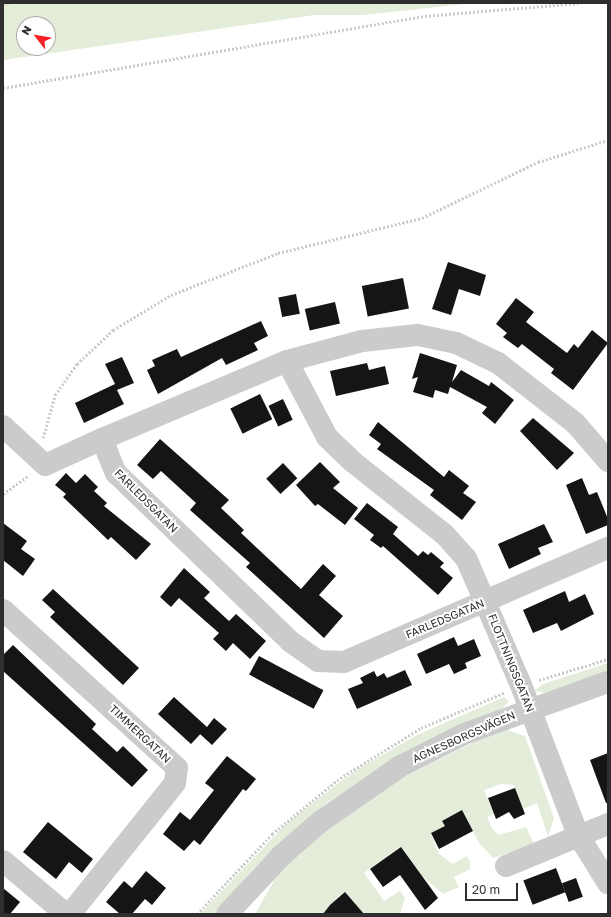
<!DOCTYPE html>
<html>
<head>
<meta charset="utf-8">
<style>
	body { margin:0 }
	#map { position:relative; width:611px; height:917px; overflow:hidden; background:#fff; font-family:"Golos Text",sans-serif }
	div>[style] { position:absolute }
	.green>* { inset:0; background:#e3edda }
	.building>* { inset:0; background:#151515; transform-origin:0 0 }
	.path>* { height:2.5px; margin-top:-1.25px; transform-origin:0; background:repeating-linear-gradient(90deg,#cbcbcb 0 2px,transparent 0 4px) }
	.minor>* { height:22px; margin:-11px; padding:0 11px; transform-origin:11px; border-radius:11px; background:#cbcbcb }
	span { translate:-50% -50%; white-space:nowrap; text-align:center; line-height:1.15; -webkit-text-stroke:4px #fff; paint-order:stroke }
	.street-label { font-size:11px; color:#2e2e2e }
	.frame { position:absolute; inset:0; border:4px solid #2e2e2e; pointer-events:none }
	.north { position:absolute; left:16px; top:16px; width:40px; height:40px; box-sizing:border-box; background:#fff; border:1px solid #ababab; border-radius:50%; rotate:301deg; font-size:11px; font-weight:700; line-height:16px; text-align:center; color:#2e2e2e }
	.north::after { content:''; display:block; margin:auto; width:14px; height:18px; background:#f52021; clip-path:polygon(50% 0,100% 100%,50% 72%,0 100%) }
	.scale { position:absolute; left:465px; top:883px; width:53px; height:18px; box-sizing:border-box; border:2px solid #2e2e2e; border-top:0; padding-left:5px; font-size:12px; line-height:14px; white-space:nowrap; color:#2e2e2e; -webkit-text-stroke:3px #fff; paint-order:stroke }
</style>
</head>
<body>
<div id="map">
	<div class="green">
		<i style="clip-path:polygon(evenodd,3px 3px,475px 3px,363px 15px,314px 15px,3px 60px,3px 3px,24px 24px,48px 24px,48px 48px,24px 48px,24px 24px)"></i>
		<i style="clip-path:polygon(608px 663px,608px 673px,547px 693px,534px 691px,543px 684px)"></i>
		<i style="clip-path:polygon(504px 697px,509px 701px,502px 709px,392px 760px,324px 805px,255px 867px,214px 914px,200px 914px,287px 823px,353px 772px,417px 735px)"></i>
		<i style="clip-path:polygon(507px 730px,525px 736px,554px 818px,548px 836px,537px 803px,523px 809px,514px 785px,501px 784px,484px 790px,494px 814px,487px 817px,492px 828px,498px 835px,526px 827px,534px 844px,493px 858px,479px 843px,462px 810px,442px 821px,445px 826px,431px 834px,439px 854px,453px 864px,467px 856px,470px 862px,470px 869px,454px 877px,459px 887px,443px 894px,422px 876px,401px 847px,364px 873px,384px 901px,400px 891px,405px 898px,400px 914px,255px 914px,279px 872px,323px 832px,398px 780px,476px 741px)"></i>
	</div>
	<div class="building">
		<i style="clip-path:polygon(448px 262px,486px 275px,480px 296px,459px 289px,451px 315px,432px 309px)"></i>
		<i style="left:403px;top:278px;width:31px;height:42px;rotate:79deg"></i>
		<i style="left:296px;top:294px;width:20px;height:18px;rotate:79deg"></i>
		<i style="clip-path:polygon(516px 298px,534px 312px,526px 322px,567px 353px,574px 344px,578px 348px,592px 330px,608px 343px,573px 390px,551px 373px,554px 369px,522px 344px,518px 348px,503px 337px,507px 333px,496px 324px)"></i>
		<i style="left:335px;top:302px;width:22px;height:31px;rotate:77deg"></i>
		<i style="clip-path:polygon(261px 321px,268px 336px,254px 343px,258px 350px,226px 365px,222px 358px,158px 394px,147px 370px,155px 366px,152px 360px,177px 349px,181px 357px)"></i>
		<i style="clip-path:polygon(420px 353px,457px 365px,452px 382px,461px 370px,489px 386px,491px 382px,514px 400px,495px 424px,482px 413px,487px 407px,450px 387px,448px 394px,435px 390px,433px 398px,413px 392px,418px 377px,412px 379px)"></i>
		<i style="clip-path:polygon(122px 357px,134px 383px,117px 390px,124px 404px,84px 423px,75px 403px,115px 384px,105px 364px)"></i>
		<i style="clip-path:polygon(367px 363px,369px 370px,385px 366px,389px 384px,336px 396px,330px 371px)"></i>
		<i style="left:260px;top:394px;width:28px;height:33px;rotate:64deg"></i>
		<i style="left:283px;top:399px;width:23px;height:16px;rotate:65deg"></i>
		<i style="clip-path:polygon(533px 418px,574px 453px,557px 470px,520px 431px)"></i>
		<i style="clip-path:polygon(378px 422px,444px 477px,449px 470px,469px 486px,463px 493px,476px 502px,462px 520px,430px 495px,434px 490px,377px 449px,381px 444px,369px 435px)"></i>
		<i style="clip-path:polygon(160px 439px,229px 500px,221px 508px,244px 530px,241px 533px,301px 589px,323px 564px,336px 576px,319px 595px,343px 616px,324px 638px,246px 567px,250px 563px,190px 510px,196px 503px,161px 471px,153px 479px,137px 465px)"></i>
		<i style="clip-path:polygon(320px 462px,340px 482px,333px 488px,358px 508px,345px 525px,318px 504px,315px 506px,296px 485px)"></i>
		<i style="left:283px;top:463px;width:21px;height:23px;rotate:47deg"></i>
		<i style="clip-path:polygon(66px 473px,76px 483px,85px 474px,98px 487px,94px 491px,107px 503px,104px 506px,151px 544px,136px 560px,111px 537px,108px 540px,63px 497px,66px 494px,55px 485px)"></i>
		<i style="clip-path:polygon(582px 478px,589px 495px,597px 492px,608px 519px,608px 525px,586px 534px,566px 485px)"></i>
		<i style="clip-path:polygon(367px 503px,398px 527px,393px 534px,418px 556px,423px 551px,428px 555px,431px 552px,444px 563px,440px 567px,453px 578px,438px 595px,383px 546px,381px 548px,370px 540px,374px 535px,354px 519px)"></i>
		<i style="clip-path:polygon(3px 523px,27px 541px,21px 549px,35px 559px,23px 576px,3px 560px)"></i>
		<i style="clip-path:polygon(544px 524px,553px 542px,538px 548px,541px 554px,509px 569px,498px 544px)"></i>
		<i style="clip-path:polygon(184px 568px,210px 592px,204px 598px,229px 621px,236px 614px,266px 641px,250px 659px,233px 643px,226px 651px,213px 639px,219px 633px,179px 598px,171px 607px,160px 597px)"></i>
		<i style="clip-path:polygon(53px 589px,139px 668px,123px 685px,50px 617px,55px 612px,42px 600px)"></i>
		<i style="clip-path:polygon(565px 591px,569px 602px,585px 594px,594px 614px,561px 631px,557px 623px,533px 633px,523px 610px)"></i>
		<i style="clip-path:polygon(454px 637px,458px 646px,474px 639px,481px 656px,465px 663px,467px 668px,454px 674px,449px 664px,426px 674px,417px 654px)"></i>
		<i style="clip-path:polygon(13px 645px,96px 724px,92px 729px,117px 752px,123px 746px,148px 770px,132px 787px,3px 671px,3px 655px)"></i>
		<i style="left:259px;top:656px;width:73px;height:21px;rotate:28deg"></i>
		<i style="clip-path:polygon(405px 670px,412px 685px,357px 709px,348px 689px,363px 683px,360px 678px,374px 671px,377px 677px,384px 673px,387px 678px)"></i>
		<i style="clip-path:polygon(174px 697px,207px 727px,214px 718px,227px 729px,212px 745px,200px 734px,206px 728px,191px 744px,158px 714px)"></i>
		<i style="clip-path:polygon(608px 753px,608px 803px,606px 803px,590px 760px)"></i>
		<i style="clip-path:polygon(227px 756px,256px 779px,246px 791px,243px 789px,200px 845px,194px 840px,184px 851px,163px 834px,180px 812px,190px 820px,214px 790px,205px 783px)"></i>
		<i style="clip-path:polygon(515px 788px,525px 814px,514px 819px,509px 812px,496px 819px,488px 798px)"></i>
		<i style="clip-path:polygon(462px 810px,473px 831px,439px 849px,431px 833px,445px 826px,442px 821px)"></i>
		<i style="clip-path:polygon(48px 822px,93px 859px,82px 873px,69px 862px,56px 879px,23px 852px)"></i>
		<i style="clip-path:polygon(401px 847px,438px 898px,425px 910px,400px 875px,383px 887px,370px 869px)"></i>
		<i style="left:556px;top:868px;width:26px;height:35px;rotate:69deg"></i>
		<i style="clip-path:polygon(146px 871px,166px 888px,152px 905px,145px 899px,132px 914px,120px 914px,106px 902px,124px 881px,132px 888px)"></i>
		<i style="left:576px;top:878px;width:20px;height:15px;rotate:70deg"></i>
		<i style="clip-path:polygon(3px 888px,20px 902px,10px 914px,3px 914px)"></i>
		<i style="clip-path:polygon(345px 892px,364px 914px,323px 914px,330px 905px)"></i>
	</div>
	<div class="path">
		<i style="left:3px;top:4px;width:6px;rotate:-9deg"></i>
		<i style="left:3px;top:88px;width:428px;rotate:-9.7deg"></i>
		<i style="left:425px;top:16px;width:157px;rotate:-4.8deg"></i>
		<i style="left:43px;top:438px;width:45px;rotate:-74.4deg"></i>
		<i style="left:55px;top:395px;width:38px;rotate:-55deg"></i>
		<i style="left:77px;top:364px;width:50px;rotate:-43.4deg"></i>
		<i style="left:113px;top:330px;width:68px;rotate:-31.1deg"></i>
		<i style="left:171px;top:295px;width:115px;rotate:-21.4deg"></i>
		<i style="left:278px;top:253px;width:148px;rotate:-13.7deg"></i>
		<i style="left:422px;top:218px;width:129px;rotate:-25.8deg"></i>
		<i style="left:538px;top:162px;width:73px;rotate:-17.4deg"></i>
		<i style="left:3px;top:494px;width:32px;rotate:-36deg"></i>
		<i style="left:539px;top:680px;width:72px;rotate:-16.9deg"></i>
		<i style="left:197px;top:914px;width:110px;rotate:-46.8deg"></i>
		<i style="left:272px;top:834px;width:88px;rotate:-39.5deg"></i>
		<i style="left:340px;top:778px;width:95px;rotate:-31.7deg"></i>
		<i style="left:421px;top:728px;width:90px;rotate:-22.9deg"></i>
	</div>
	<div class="minor">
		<i style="left:287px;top:361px;width:86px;rotate:62.2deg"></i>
		<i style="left:327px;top:437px;width:36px;rotate:44deg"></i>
		<i style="left:353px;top:462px;width:117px;rotate:38.4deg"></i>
		<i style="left:445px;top:535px;width:31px;rotate:48deg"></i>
		<i style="left:466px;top:558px;width:138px;rotate:66.6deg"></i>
		<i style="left:521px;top:685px;width:160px;rotate:69.2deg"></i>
		<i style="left:578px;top:835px;width:57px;rotate:58deg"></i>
		<i style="left:3px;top:426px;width:57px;rotate:42.9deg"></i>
		<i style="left:45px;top:465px;width:63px;rotate:-24.5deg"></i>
		<i style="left:608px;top:461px;width:50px;rotate:-131deg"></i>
		<i style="left:575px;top:423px;width:98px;rotate:-142.1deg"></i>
		<i style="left:498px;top:363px;width:47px;rotate:-154.5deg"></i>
		<i style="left:456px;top:343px;width:40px;rotate:-168deg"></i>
		<i style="left:417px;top:335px;width:55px;rotate:173.8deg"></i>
		<i style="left:362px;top:341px;width:78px;rotate:165.1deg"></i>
		<i style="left:287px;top:361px;width:201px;rotate:157.1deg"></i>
		<i style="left:102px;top:439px;width:37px;rotate:68deg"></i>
		<i style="left:116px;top:473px;width:243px;rotate:44deg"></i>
		<i style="left:291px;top:642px;width:33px;rotate:35deg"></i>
		<i style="left:318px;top:661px;width:26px;rotate:2deg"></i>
		<i style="left:344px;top:662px;width:288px;rotate:-23.4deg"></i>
		<i style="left:3px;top:610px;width:235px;rotate:42.2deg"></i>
		<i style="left:177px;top:768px;width:15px;rotate:98deg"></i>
		<i style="left:175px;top:783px;width:168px;rotate:128.7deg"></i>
		<i style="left:3px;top:861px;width:82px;rotate:40.1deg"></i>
		<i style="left:506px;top:866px;width:110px;rotate:-22.4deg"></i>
		<i style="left:227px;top:914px;width:79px;rotate:-47deg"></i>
		<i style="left:281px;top:856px;width:52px;rotate:-41.1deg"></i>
		<i style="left:320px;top:822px;width:96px;rotate:-34.8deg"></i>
		<i style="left:399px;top:767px;width:73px;rotate:-26.9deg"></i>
		<i style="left:464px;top:734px;width:153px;rotate:-19.9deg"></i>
	</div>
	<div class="street-label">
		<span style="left:146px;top:501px;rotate:45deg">FARLEDSGATAN</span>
		<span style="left:445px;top:619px;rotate:-23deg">FARLEDSGATAN</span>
		<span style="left:511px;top:663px;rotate:68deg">FLOTTNINGSGATAN</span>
		<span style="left:140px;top:734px;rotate:43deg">TIMMERGATAN</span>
		<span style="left:464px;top:737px;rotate:-24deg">AGNESBORGSVÄGEN</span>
	</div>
	<div class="frame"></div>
	<div class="north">N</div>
	<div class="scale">20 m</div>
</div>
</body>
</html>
